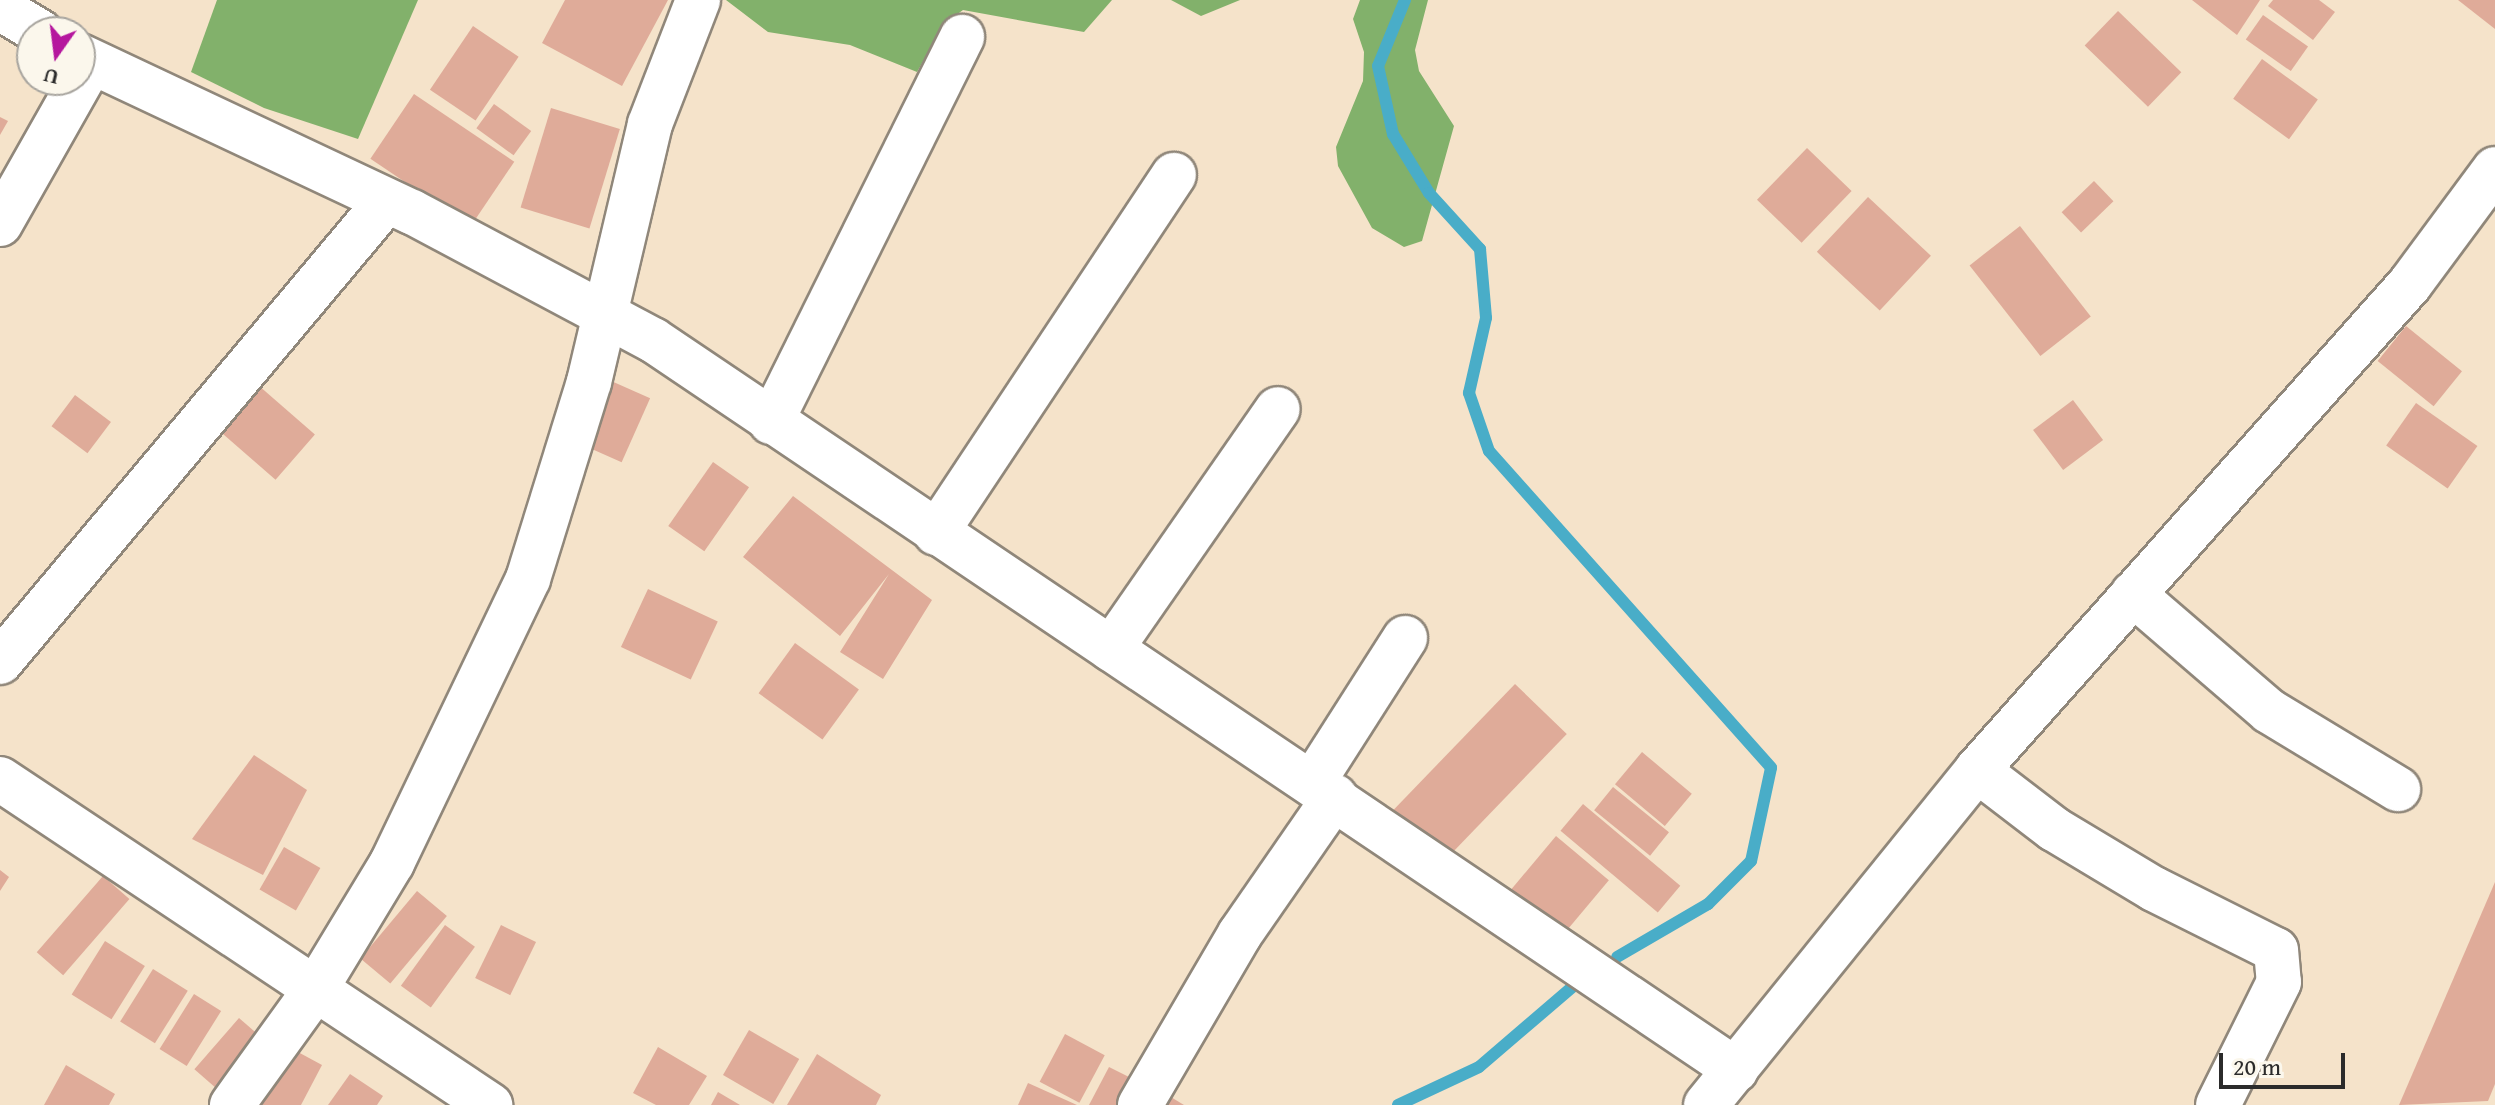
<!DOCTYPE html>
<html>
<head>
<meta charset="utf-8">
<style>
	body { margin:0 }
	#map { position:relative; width:2495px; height:1105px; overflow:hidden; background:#f5e3ca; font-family:"Gentium Book Plus",serif }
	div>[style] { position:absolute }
	.forest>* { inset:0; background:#82b16b }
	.stream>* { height:12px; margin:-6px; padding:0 6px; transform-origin:6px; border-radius:6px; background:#49adc8 }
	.building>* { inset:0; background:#dfab99; transform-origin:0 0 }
	.roads { filter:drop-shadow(2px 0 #90877a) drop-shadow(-2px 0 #90877a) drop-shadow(0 2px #90877a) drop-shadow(0 -2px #90877a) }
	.minor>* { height:44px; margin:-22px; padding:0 22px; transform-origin:22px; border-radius:22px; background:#fff }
	.major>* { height:44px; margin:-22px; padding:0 22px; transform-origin:22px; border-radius:22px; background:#fff }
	span { translate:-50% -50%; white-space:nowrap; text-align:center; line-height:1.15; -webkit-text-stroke:6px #fbf7ec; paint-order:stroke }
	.north { position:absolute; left:16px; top:16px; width:80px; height:80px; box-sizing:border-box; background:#fbf7ec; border:2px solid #a8a59f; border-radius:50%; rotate:194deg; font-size:22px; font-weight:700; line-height:32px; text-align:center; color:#2b2b2b }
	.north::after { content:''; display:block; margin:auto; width:28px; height:36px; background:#b5179e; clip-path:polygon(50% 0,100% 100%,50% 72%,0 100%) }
	.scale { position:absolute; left:2219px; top:1053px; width:126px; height:36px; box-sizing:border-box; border:4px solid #2b2b2b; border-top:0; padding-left:10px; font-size:24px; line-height:28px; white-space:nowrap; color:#2b2b2b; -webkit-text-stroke:6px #fbf7ec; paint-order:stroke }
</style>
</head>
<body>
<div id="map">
	<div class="forest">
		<i style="clip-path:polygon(217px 0,418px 0,358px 139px,264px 108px,191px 72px)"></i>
		<i style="clip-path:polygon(726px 0,1112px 0,1084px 32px,963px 10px,945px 23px,917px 72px,850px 45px,768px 32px)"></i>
		<i style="clip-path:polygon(1171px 0,1240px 0,1201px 16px)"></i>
		<i style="clip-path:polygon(1360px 0,1428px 0,1415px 50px,1419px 71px,1454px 126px,1422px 241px,1404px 247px,1372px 228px,1338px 166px,1336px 147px,1363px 81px,1364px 52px,1353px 19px)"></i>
	</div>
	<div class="stream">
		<i style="left:1405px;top:0;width:71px;rotate:112.2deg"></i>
		<i style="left:1378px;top:66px;width:70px;rotate:77.6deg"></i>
		<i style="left:1393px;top:134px;width:69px;rotate:58.6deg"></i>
		<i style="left:1429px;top:193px;width:76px;rotate:47.7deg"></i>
		<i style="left:1480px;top:249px;width:69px;rotate:85deg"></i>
		<i style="left:1486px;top:318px;width:77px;rotate:102.8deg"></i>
		<i style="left:1469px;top:393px;width:61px;rotate:71deg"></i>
		<i style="left:1489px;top:451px;width:424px;rotate:48.3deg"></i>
		<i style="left:1771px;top:768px;width:95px;rotate:102.1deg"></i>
		<i style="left:1751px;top:861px;width:61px;rotate:135deg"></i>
		<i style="left:1708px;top:904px;width:105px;rotate:149.8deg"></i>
		<i style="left:1398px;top:1105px;width:89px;rotate:-25.1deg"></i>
		<i style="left:1479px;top:1067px;width:140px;rotate:-40.6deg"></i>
	</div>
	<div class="building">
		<i style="clip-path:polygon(565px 0,668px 0,622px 86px,542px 43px)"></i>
		<i style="clip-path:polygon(2192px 0,2260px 0,2237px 35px)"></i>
		<i style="clip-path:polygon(2273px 0,2319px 0,2335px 12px,2313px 40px,2268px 6px)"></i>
		<i style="clip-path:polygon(2458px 0,2495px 0,2495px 29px)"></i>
		<i style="left:2118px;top:11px;width:88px;height:48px;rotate:44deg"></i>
		<i style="left:2263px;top:15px;width:55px;height:30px;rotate:35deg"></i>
		<i style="left:473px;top:26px;width:55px;height:77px;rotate:34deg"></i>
		<i style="left:2262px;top:59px;width:69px;height:49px;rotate:36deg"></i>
		<i style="left:414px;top:94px;width:121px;height:78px;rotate:34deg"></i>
		<i style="left:494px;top:104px;width:46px;height:30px;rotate:36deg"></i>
		<i style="left:551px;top:108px;width:72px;height:104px;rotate:17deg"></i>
		<i style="clip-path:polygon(0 117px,8px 121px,0 135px)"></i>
		<i style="left:1807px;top:148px;width:62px;height:72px;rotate:44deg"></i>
		<i style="left:2094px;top:181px;width:28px;height:45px;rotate:46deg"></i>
		<i style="left:1868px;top:197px;width:86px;height:75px;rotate:43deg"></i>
		<i style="left:2020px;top:226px;width:115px;height:64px;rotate:52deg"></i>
		<i style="left:2406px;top:326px;width:72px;height:45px;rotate:39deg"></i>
		<i style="left:250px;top:378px;width:86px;height:60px;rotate:41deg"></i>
		<i style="left:609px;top:380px;width:45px;height:70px;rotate:24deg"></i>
		<i style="left:75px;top:395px;width:45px;height:39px;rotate:37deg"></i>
		<i style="left:2073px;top:400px;width:50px;height:50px;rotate:53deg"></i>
		<i style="left:2416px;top:403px;width:75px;height:52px;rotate:35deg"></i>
		<i style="left:713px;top:462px;width:44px;height:78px;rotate:35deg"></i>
		<i style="clip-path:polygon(793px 496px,932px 600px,883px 679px,840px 652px,889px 574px,840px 636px,743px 557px)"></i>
		<i style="left:648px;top:589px;width:77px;height:64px;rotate:25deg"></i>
		<i style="left:795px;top:643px;width:79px;height:62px;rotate:36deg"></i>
		<i style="left:1515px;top:684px;width:72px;height:175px;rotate:44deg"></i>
		<i style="left:1642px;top:752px;width:65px;height:42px;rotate:40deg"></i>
		<i style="clip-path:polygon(254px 755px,307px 790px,263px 875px,192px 839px)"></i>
		<i style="left:1613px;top:787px;width:72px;height:30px;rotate:39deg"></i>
		<i style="left:1583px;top:804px;width:127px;height:35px;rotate:40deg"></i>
		<i style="left:1556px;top:836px;width:69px;height:75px;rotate:40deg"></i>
		<i style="left:284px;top:847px;width:42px;height:49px;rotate:30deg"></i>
		<i style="clip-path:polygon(0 870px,9px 877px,0 891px)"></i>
		<i style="left:103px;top:876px;width:35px;height:101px;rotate:41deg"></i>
		<i style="clip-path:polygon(2495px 882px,2495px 1084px,2488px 1101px,2399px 1105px)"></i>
		<i style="left:417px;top:891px;width:39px;height:88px;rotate:40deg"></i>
		<i style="left:445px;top:925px;width:37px;height:75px;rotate:36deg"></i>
		<i style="left:501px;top:925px;width:39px;height:59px;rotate:26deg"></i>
		<i style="left:105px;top:941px;width:47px;height:63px;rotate:32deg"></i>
		<i style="left:153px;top:969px;width:41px;height:62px;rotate:32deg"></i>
		<i style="left:194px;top:994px;width:32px;height:65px;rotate:32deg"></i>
		<i style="left:239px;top:1018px;width:38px;height:68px;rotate:41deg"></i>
		<i style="left:749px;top:1030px;width:58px;height:52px;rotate:30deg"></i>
		<i style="left:1065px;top:1034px;width:45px;height:54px;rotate:28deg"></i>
		<i style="clip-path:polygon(285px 1045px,322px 1065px,301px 1105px,253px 1105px)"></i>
		<i style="clip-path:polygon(658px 1047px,707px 1076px,689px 1105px,656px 1105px,633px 1093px)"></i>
		<i style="clip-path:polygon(817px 1054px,881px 1095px,876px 1105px,787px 1105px)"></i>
		<i style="clip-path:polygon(66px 1065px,115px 1094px,109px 1105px,44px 1105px)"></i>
		<i style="clip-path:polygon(1109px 1067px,1141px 1083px,1130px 1105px,1089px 1105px)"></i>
		<i style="clip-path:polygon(350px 1074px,383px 1096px,377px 1105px,328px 1105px)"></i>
		<i style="clip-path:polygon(1028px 1083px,1077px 1105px,1018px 1105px)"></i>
		<i style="clip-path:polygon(1156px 1088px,1184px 1105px,1146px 1105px)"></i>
		<i style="clip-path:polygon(718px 1092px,740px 1105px,711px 1105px)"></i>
	</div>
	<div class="roads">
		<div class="minor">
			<i style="left:0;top:8px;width:47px;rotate:31deg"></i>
			<i style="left:80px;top:56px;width:367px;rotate:25.2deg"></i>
			<i style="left:412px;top:212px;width:273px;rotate:28deg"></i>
			<i style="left:653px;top:340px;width:1306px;rotate:33.98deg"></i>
			<i style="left:0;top:224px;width:185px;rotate:-60.5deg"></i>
			<i style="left:771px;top:422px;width:430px;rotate:-63.6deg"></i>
			<i style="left:936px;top:533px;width:430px;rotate:-56.4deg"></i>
			<i style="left:2133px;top:594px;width:179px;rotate:40.7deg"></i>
			<i style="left:2269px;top:711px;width:151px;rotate:31.2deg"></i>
			<i style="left:1111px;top:649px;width:292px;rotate:-55.2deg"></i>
			<i style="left:0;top:662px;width:599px;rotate:-50.01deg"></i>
			<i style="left:1977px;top:770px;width:97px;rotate:37.5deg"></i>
			<i style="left:2054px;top:829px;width:117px;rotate:31deg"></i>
			<i style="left:2154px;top:889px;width:136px;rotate:26.6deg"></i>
			<i style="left:2276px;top:950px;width:32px;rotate:85deg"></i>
			<i style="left:2279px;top:982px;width:137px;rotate:116.4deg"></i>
			<i style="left:0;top:779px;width:589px;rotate:33.64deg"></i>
			<i style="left:1313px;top:782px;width:171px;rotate:-57.4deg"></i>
			<i style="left:232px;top:1105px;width:142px;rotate:-54.2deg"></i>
			<i style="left:315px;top:990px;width:149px;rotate:-58.8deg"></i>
			<i style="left:392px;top:863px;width:315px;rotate:-64.4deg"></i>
			<i style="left:528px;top:579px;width:206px;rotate:-72.8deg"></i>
			<i style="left:589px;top:382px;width:265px;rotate:-76.7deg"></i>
			<i style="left:650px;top:124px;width:133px;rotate:-68.8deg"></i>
			<i style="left:1140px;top:1105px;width:198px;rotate:-59.7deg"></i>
			<i style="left:1240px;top:934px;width:167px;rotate:-55.3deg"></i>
		</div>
		<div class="major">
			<i style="left:1706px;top:1105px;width:431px;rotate:-51deg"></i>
			<i style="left:1977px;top:770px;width:651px;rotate:-48.3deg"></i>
			<i style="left:2410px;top:284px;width:143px;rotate:-53.5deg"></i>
		</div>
	</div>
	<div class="north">U</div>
	<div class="scale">20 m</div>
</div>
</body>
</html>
